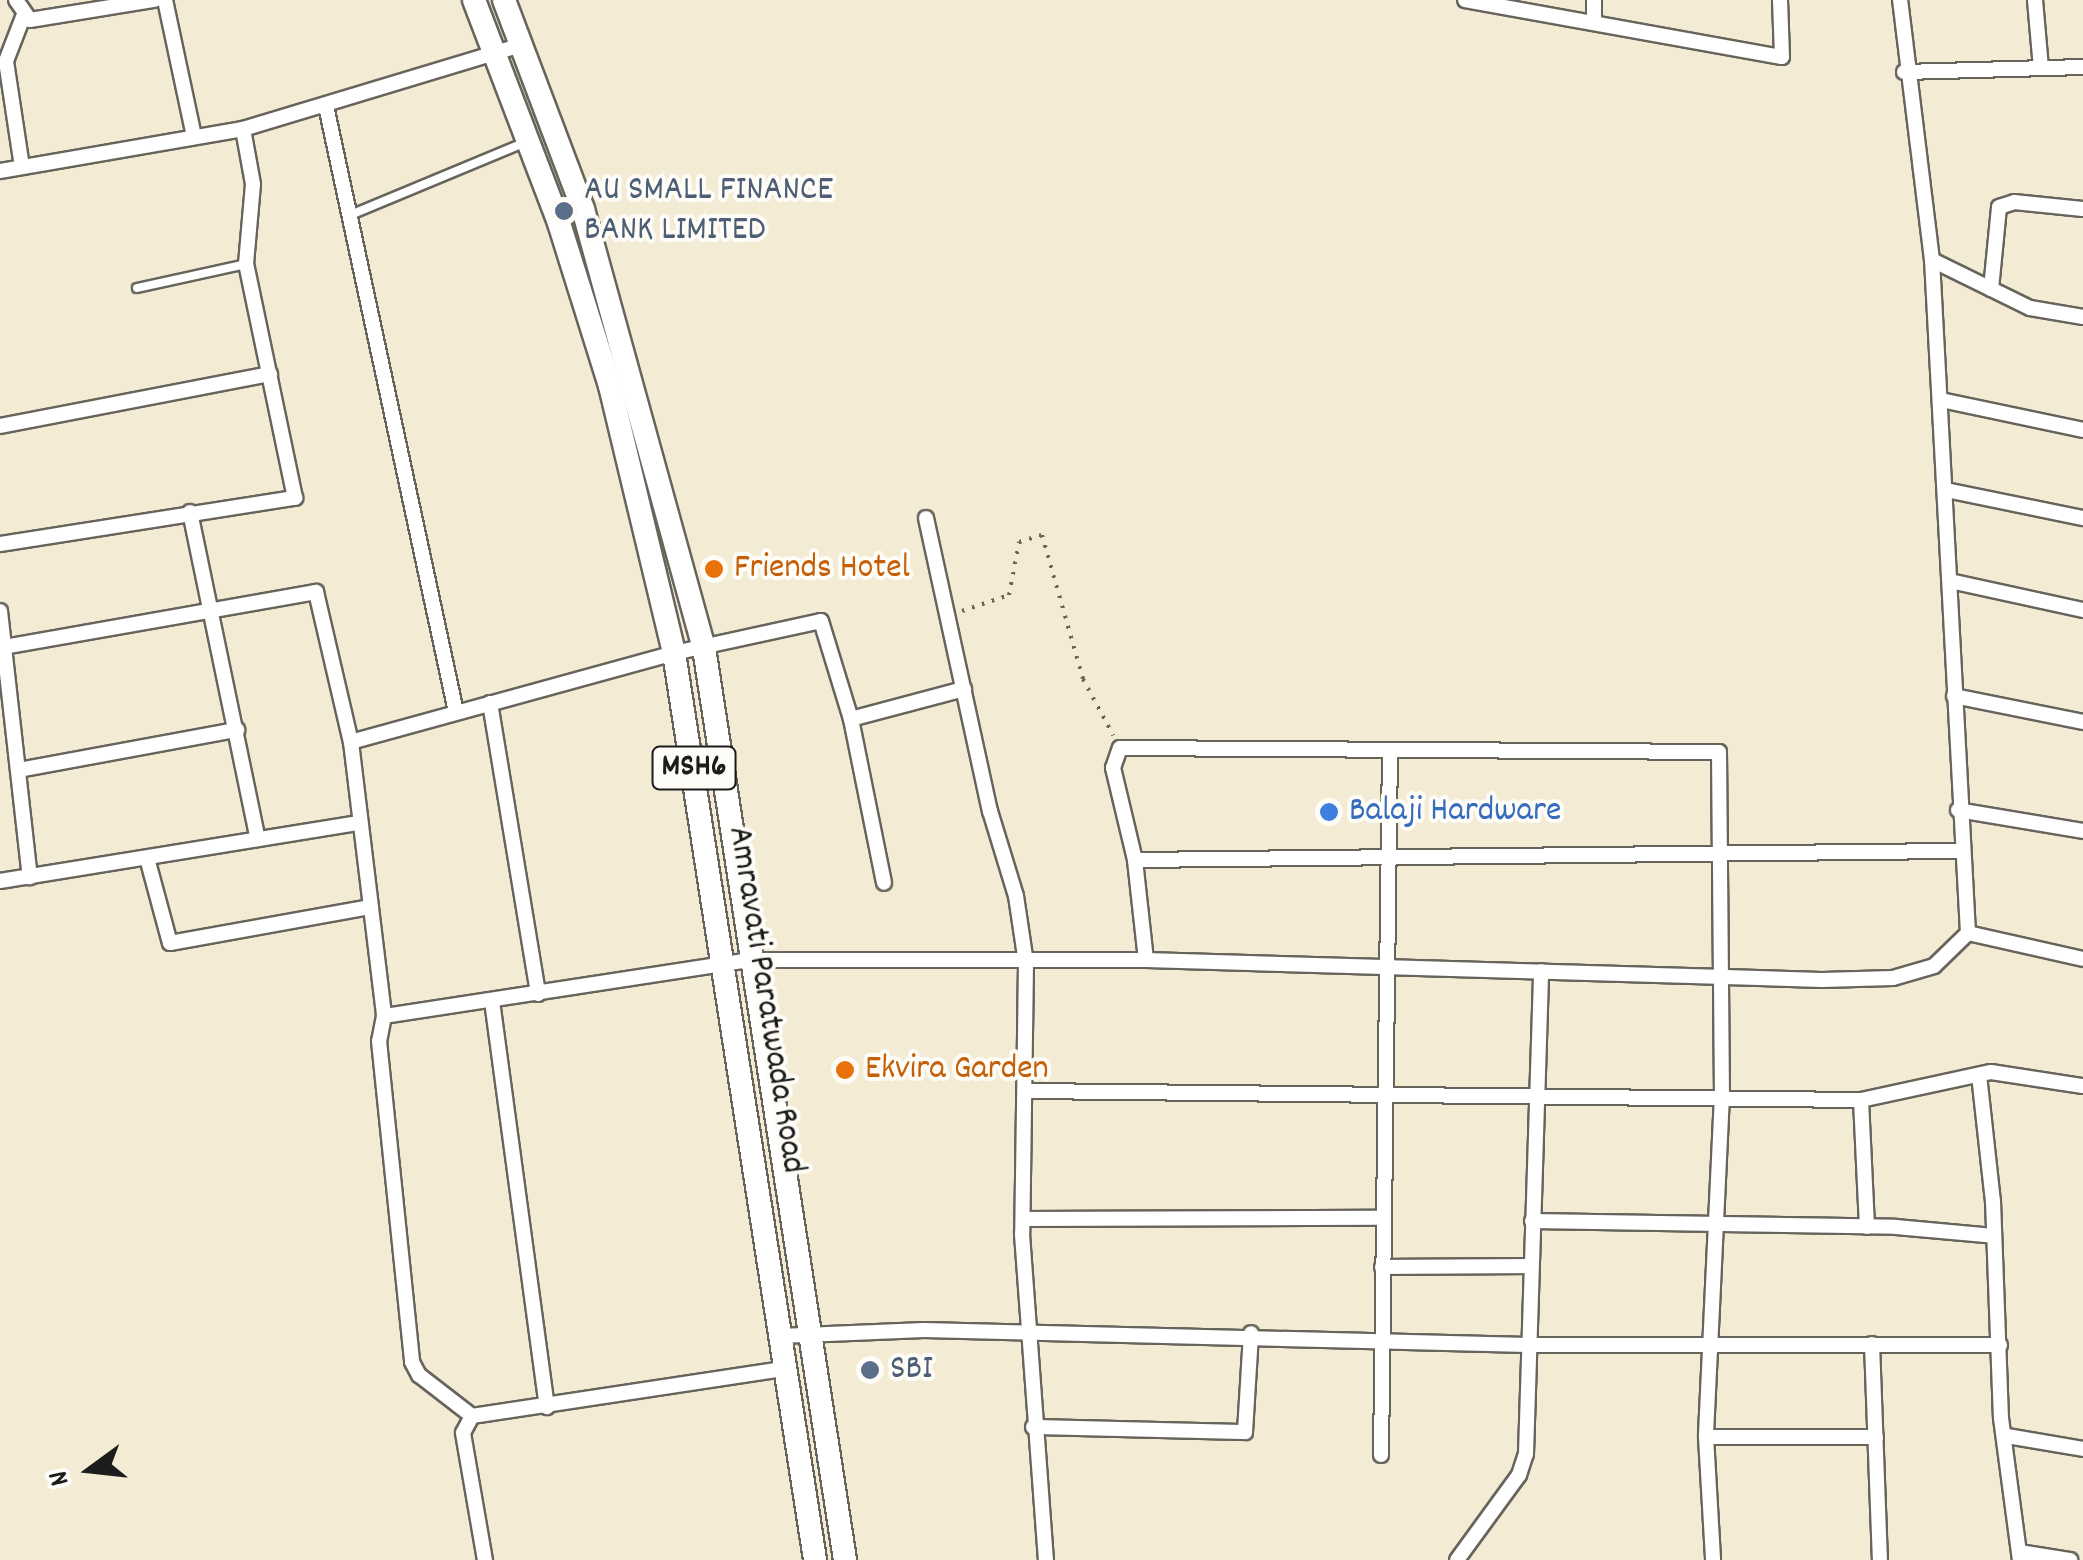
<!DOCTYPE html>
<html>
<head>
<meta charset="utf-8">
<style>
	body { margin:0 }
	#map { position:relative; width:2083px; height:1560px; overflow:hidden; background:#f3ebd4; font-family:Dekko,sans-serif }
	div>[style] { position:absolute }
	.path>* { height:4px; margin-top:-2px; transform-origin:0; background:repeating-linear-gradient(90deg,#67645c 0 2.5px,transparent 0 10.5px) }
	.roads { filter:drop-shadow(2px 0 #67645c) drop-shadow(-2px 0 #67645c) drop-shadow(0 2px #67645c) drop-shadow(0 -2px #67645c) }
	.service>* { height:8px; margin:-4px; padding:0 4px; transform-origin:4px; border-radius:4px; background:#fff }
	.minor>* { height:14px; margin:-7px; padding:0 7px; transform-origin:7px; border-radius:7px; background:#fff }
	.primary>* { height:22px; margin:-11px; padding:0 11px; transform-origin:11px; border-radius:11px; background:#fff }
	.dots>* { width:28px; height:28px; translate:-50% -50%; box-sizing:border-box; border:5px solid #fdfcf7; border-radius:50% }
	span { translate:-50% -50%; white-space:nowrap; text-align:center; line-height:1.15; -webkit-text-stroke:8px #fdfcf7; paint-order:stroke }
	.shield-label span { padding:2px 8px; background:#fdfcf7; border:2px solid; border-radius:8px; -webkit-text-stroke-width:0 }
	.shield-label { font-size:32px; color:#1c1c1c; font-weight:700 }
	.service-label { font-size:35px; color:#4e5e75 }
	.left { translate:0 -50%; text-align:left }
	.food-label { font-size:35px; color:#c56008 }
	.shop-label { font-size:35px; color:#366cbe }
	.street-label { font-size:35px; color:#1c1c1c }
	.north { position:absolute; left:40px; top:1420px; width:100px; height:100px; -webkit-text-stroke:8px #fdfcf7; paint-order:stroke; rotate:255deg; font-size:28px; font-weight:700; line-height:40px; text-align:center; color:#1c1c1c }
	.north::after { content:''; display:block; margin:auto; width:35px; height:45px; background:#1c1c1c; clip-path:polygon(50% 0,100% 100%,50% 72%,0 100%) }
</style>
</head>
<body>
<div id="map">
	<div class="path">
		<i style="left:962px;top:611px;width:50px;rotate:-18.8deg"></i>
		<i style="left:1009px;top:595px;width:54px;rotate:-79.3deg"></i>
		<i style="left:1019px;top:542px;width:24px;rotate:-17deg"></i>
		<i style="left:1042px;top:535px;width:150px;rotate:74.1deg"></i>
		<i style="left:1083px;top:679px;width:64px;rotate:61.8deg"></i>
	</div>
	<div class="roads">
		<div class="service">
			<i style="left:348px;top:216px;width:190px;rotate:-22.6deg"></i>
			<i style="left:137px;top:288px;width:112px;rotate:-12.4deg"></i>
		</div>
		<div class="minor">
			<i style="left:16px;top:0;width:24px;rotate:55deg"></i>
			<i style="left:30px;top:20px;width:126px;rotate:-9.2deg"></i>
			<i style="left:165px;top:0;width:140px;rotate:78deg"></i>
			<i style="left:1465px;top:0;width:322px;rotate:10.2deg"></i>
			<i style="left:1782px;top:57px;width:57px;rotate:-92deg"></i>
			<i style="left:1594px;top:0;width:23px;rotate:90deg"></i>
			<i style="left:2035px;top:0;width:68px;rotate:85deg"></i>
			<i style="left:1904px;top:72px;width:179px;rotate:-1.6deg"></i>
			<i style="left:326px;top:106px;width:620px;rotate:77.89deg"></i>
			<i style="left:22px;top:167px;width:107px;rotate:-98.6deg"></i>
			<i style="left:6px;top:61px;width:47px;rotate:-68.9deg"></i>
			<i style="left:0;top:171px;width:247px;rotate:-9.8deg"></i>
			<i style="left:243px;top:129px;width:291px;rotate:-16.8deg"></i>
			<i style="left:1932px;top:260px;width:109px;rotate:26.1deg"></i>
			<i style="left:2030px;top:308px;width:54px;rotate:9.6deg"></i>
			<i style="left:1991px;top:289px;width:82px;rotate:-84.4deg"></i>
			<i style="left:1999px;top:207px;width:16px;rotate:-18deg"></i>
			<i style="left:2014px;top:202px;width:69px;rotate:5.8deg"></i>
			<i style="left:1941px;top:400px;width:145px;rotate:11.9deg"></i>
			<i style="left:0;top:426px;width:275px;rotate:-10.9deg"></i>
			<i style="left:1946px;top:490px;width:140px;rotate:11.6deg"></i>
			<i style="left:190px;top:512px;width:334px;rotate:78.3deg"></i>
			<i style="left:926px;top:518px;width:300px;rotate:77.7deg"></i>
			<i style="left:990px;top:811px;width:89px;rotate:73deg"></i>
			<i style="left:1016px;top:896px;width:68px;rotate:81.5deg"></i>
			<i style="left:1026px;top:963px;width:271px;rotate:90.8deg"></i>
			<i style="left:1022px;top:1234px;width:327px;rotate:85.8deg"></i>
			<i style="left:0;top:544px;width:299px;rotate:-8.9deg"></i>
			<i style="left:295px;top:498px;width:239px;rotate:-101.8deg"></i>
			<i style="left:246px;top:264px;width:80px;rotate:-85deg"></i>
			<i style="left:253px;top:184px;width:56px;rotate:-100.3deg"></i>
			<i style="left:1950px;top:581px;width:136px;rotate:12.3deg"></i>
			<i style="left:0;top:611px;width:268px;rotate:83.6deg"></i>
			<i style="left:4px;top:647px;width:317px;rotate:-10deg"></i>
			<i style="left:316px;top:592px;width:154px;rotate:76.9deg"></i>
			<i style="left:351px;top:742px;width:276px;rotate:83.1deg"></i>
			<i style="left:384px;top:1016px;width:25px;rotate:101deg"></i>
			<i style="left:379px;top:1041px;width:323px;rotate:84.1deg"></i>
			<i style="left:412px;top:1362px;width:15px;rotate:62deg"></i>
			<i style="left:419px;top:1375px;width:67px;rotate:37.7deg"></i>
			<i style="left:472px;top:1416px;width:316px;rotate:-8.6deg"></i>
			<i style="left:1954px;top:696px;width:132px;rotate:11.4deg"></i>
			<i style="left:490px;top:703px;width:295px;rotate:80.6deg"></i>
			<i style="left:851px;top:719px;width:117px;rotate:-14.9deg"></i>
			<i style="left:351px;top:742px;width:335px;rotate:-15.4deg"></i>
			<i style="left:674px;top:653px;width:150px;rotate:-12.3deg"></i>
			<i style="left:821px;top:621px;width:102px;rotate:73deg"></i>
			<i style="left:851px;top:719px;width:167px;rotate:78.6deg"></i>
			<i style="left:18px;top:770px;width:223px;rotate:-10.4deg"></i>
			<i style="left:1958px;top:810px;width:127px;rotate:9.5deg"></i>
			<i style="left:147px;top:858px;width:88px;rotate:74.9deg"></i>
			<i style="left:170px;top:943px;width:204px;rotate:-10.2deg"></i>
			<i style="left:1135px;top:860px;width:825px;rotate:-0.63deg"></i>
			<i style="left:0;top:881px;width:365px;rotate:-9.2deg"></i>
			<i style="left:1968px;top:933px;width:118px;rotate:12.7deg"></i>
			<i style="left:1146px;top:960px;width:101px;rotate:-96.3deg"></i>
			<i style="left:1135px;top:860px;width:95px;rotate:-103.4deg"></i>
			<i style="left:1113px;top:768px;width:21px;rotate:-71deg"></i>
			<i style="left:1120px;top:748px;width:599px;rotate:0.38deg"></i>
			<i style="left:1719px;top:752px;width:343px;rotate:89.5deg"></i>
			<i style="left:1722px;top:1095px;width:342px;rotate:92.7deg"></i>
			<i style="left:1706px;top:1437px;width:123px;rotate:86.7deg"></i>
			<i style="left:492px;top:1001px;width:410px;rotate:82.3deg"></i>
			<i style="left:384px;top:1016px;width:372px;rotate:-8.7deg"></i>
			<i style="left:752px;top:960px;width:394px"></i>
			<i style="left:1146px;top:960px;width:676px;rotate:1.69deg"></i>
			<i style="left:1822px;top:980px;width:71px;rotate:-1.6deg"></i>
			<i style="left:1893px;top:978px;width:43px;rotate:-16.3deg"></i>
			<i style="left:1934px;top:966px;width:47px;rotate:-44.1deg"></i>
			<i style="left:1968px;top:933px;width:674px;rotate:-93.06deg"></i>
			<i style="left:1932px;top:260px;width:262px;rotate:-97deg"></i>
			<i style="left:1979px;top:1075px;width:127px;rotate:83.7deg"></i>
			<i style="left:1993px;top:1201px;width:217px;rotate:87.9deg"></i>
			<i style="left:2001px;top:1418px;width:143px;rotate:82.4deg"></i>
			<i style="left:1028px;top:1091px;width:833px;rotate:0.62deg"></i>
			<i style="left:1861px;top:1100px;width:133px;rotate:-12.2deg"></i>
			<i style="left:1991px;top:1072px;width:93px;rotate:8.7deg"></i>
			<i style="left:1861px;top:1100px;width:127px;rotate:87.3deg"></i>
			<i style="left:1023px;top:1219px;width:359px;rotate:-0.2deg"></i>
			<i style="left:1532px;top:1221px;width:364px;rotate:0.9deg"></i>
			<i style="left:1896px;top:1227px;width:98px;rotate:5.2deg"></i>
			<i style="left:1382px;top:1267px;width:147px;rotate:-0.4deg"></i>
			<i style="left:780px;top:1336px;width:144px;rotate:-2.4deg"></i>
			<i style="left:924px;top:1330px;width:604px;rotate:1.42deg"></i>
			<i style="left:1528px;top:1345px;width:472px"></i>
			<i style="left:1872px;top:1344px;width:216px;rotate:87.9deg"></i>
			<i style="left:472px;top:1416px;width:19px;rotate:118deg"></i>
			<i style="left:463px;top:1433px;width:129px;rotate:80.2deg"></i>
			<i style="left:1033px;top:1427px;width:212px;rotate:1.4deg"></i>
			<i style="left:1245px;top:1432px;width:99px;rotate:-86.5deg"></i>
			<i style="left:2007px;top:1436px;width:77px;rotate:9.7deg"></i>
			<i style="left:1706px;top:1437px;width:170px"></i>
			<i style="left:1381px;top:1455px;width:704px;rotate:-89.27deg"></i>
			<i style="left:2020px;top:1552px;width:51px;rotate:9.1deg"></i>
			<i style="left:1457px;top:1560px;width:105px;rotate:-53.9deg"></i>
			<i style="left:1519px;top:1475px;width:22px;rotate:-72deg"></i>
			<i style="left:1526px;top:1454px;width:483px;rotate:-88.2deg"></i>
		</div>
		<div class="primary">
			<i style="left:474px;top:0;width:239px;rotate:69.1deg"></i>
			<i style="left:559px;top:223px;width:171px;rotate:72.6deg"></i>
			<i style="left:610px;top:386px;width:275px;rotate:76.5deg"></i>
			<i style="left:674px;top:653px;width:918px;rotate:81.16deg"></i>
			<i style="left:504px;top:0;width:223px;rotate:69.3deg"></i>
			<i style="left:583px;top:209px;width:455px;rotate:74.6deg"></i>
			<i style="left:704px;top:648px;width:923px;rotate:81.21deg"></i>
		</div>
	</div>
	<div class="dots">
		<i style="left:564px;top:211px;background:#5c6f8a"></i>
		<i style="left:714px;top:569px;background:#e8710a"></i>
		<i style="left:1329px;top:812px;background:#3f7fe0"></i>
		<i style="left:845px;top:1070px;background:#e8710a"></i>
		<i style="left:870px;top:1370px;background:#5c6f8a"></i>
	</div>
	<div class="shield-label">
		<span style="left:694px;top:768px">MSH6</span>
	</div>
	<div class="service-label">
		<span class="left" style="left:584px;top:211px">AU SMALL FINANCE<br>BANK LIMITED</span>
		<span class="left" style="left:890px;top:1370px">SBI</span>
	</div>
	<div class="food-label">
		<span class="left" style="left:734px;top:569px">Friends Hotel</span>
		<span class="left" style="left:865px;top:1070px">Ekvira Garden</span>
	</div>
	<div class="shop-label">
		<span class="left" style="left:1349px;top:812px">Balaji Hardware</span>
	</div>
	<div class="street-label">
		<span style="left:765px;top:1000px;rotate:81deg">Amravati Paratwada Road</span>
	</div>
	<div class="north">N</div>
</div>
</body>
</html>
